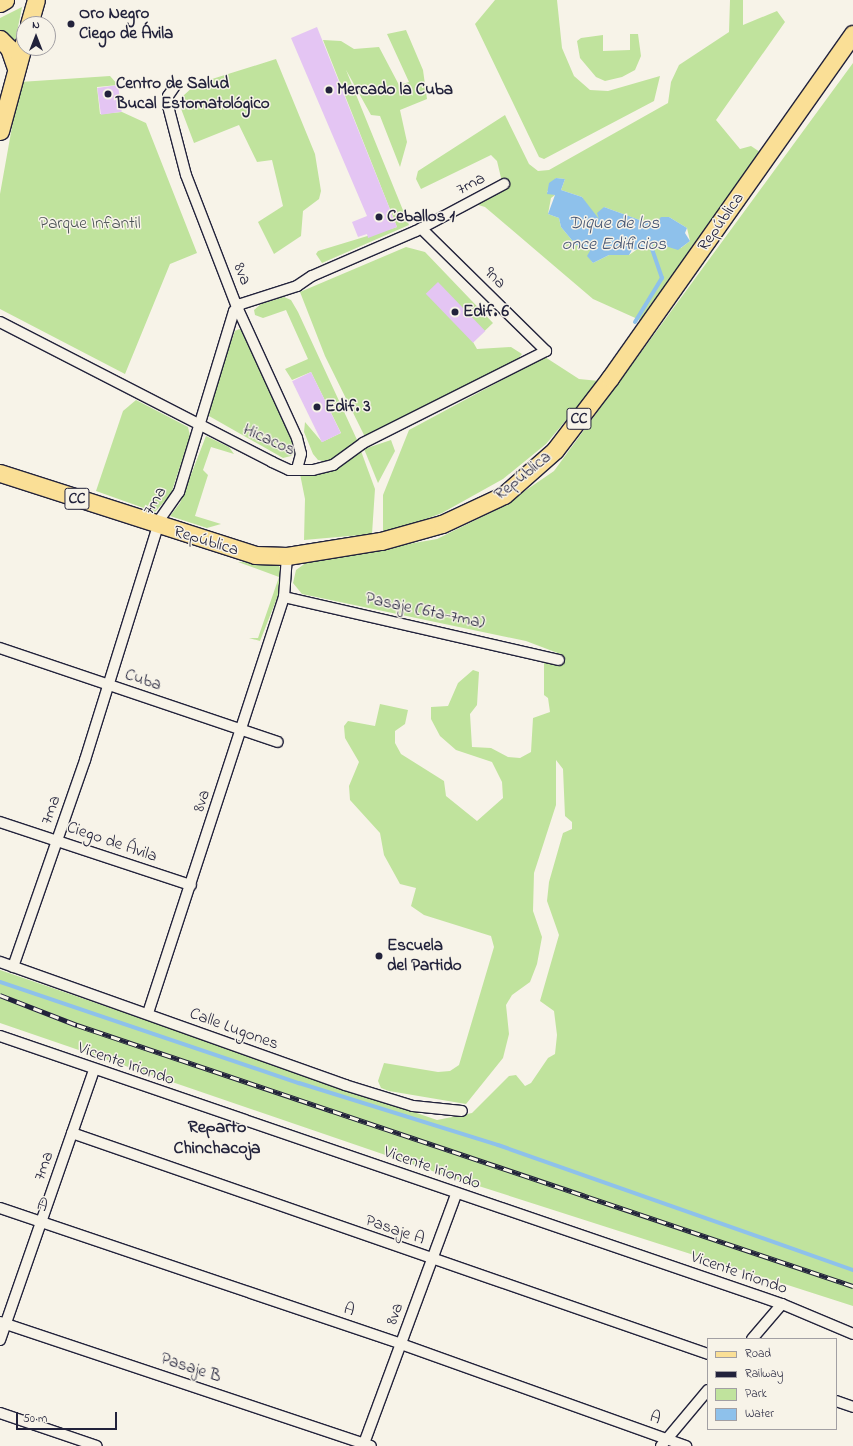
<!DOCTYPE html>
<html>
<head>
<meta charset="utf-8">
<style>
	body { margin:0 }
	#map { position:relative; width:853px; height:1446px; overflow:hidden; background:#f7f3e8; font-family:"Indie Flower",sans-serif }
	div>[style] { position:absolute }
	.green>* { inset:0; background:#c0e39d }
	.water>* { inset:0; background:#8ec1eb }
	.stream>* { height:4px; margin:-2px; padding:0 2px; transform-origin:2px; border-radius:2px; background:#8ec1eb }
	.building>* { inset:0; background:#e4c5f3; transform-origin:0 0 }
	.roads { filter:drop-shadow(1px 0 #22223b) drop-shadow(-1px 0 #22223b) drop-shadow(0 1px #22223b) drop-shadow(0 -1px #22223b) }
	.street>* { height:10px; margin:-5px; padding:0 5px; transform-origin:5px; border-radius:5px; background:#f7f3e8 }
	.primary>* { height:17px; margin:-8.5px; padding:0 8.5px; transform-origin:8.5px; border-radius:8.5px; background:#fadf96 }
	.rail>* { height:4.5px; margin-top:-2.25px; transform-origin:0; background:repeating-linear-gradient(90deg,#f7f3e8 0 9px,#22223b 0 18px); box-sizing:border-box; border-block:1px solid #22223b }
	.dots>* { width:11px; height:11px; translate:-50% -50%; box-sizing:border-box; border:2px solid #f7f3e8; border-radius:50% }
	span { translate:-50% -50%; white-space:nowrap; text-align:center; line-height:1.15; -webkit-text-stroke:3px #f7f3e8; paint-order:stroke }
	.shield-label span { padding:1px 3px; background:#f7f3e8; border:1px solid; border-radius:3px; -webkit-text-stroke-width:0 }
	.shield-label { font-size:16px; color:#22223b; font-weight:700 }
	.poi-label { font-size:17px; color:#22223b; font-weight:700 }
	.left { translate:0 -50%; text-align:left }
	.street-label { font-size:17px; color:#22223b }
	.park-label { font-size:17px; color:#4a5254 }
	.water-label { font-size:18px; color:#425270; font-style:italic }
	.neighbourhood-label { font-size:18px; color:#22223b; font-weight:700 }
	.legend { position:absolute; left:707px; top:1338px; width:130px; height:92px; box-sizing:border-box; background:#f7f3e8; border:1px solid #a29fa3; margin:0; padding:5px 7px; list-style:none; font-size:12px; color:#22223b }
	.legend li { display:flex; align-items:center; gap:8px; height:20px }
	.legend b { width:20px; border:1px solid #a29fa3 }
	.north { position:absolute; left:16px; top:16px; width:40px; height:40px; box-sizing:border-box; background:#f7f3e8; border:1px solid #a29fa3; border-radius:50%; rotate:0deg; font-size:11px; font-weight:700; line-height:16px; text-align:center; color:#22223b }
	.north::after { content:''; display:block; margin:auto; width:14px; height:18px; background:#22223b; clip-path:polygon(50% 0,100% 100%,50% 72%,0 100%) }
	.scale { position:absolute; left:16px; top:1412px; width:101px; height:18px; box-sizing:border-box; border:2px solid #22223b; border-top:0; padding-left:5px; font-size:12px; line-height:14px; white-space:nowrap; color:#22223b; -webkit-text-stroke:3px #f7f3e8; paint-order:stroke }
</style>
</head>
<body>
<div id="map">
	<div class="green">
		<i style="clip-path:polygon(495px 0,557px 0,562px 48px,574px 76px,590px 90px,608px 91px,660px 76px,654px 101px,544px 159px,539px 157px,475px 24px)"></i>
		<i style="clip-path:polygon(evenodd,730px 0,743px 0,743px 25px,777px 11px,785px 22px,716px 120px,740px 149px,751px 146px,763px 154px,642px 321px,593px 299px,485px 207px,475px 204px,510px 183px,502px 182px,497px 161px,491px 155px,421px 189px,416px 179px,418px 171px,505px 115px,529px 164px,538px 171px,549px 170px,668px 103px,671px 82px,679px 65px,729px 32px,730px 0,556px 178px,565px 179px,561px 190px,582px 197px,593px 216px,600px 220px,604px 207px,645px 222px,656px 224px,669px 217px,687px 228px,690px 241px,681px 248px,649px 241px,629px 255px,609px 255px,593px 263px,588px 256px,591px 249px,576px 245px,561px 227px,559px 218px,548px 214px,551px 198px,555px 195px,547px 192px,556px 178px)"></i>
		<i style="clip-path:polygon(22px 7px,14px 47px,0 34px,0 18px)"></i>
		<i style="clip-path:polygon(406px 30px,423px 70px,427px 99px,400px 110px,407px 142px,400px 167px,380px 116px,371px 115px,346px 70px,409px 225px,322px 263px,316px 254px,318px 251px,397px 227px,323px 40px,341px 41px,354px 49px,379px 47px,399px 85px,409px 82px,387px 34px)"></i>
		<i style="clip-path:polygon(630px 34px,638px 34px,641px 56px,635px 70px,622px 77px,605px 81px,596px 77px,580px 58px,577px 41px,581px 38px,603px 35px,603px 51px,630px 50px)"></i>
		<i style="clip-path:polygon(276px 59px,315px 154px,321px 191px,319px 199px,303px 211px,301px 236px,274px 254px,258px 222px,283px 206px,272px 160px,257px 162px,239px 125px,194px 143px,180px 106px,183px 96px,196px 84px)"></i>
		<i style="clip-path:polygon(853px 63px,853px 1306px,438px 1173px,0 1023px,0 970px,437px 1120px,472px 1113px,509px 1076px,516px 1075px,525px 1086px,531px 1083px,548px 1058px,555px 1054px,557px 1035px,554px 1011px,540px 1001px,559px 935px,547px 901px,549px 882px,563px 833px,572px 829px,572px 822px,565px 816px,563px 769px,556px 760px,556px 805px,534px 873px,533px 911px,542px 937px,537px 964px,530px 982px,512px 995px,506px 1005px,509px 1034px,503px 1058px,466px 1104px,389px 1091px,381px 1088px,378px 1081px,384px 1063px,438px 1072px,450px 1071px,459px 1065px,494px 947px,491px 936px,424px 915px,411px 906px,416px 888px,400px 884px,384px 855px,380px 833px,350px 800px,349px 786px,359px 762px,345px 738px,344px 726px,348px 721px,375px 726px,380px 704px,408px 710px,405px 724px,395px 731px,395px 743px,401px 754px,444px 781px,446px 796px,477px 821px,503px 798px,502px 782px,492px 762px,456px 750px,440px 736px,431px 719px,431px 707px,448px 706px,458px 683px,473px 670px,479px 672px,477px 705px,470px 714px,472px 747px,491px 748px,508px 757px,520px 758px,531px 752px,533px 718px,550px 712px,548px 698px,544px 695px,544px 659px,563px 664px,563px 655px,526px 641px,302px 594px,293px 583px,296px 570px,307px 562px,437px 539px,500px 508px,554px 471px)"></i>
		<i style="clip-path:polygon(110px 76px,118px 85px,97px 87px,100px 114px,122px 112px,146px 123px,197px 253px,170px 264px,125px 374px,0 309px,0 194px,20px 82px)"></i>
		<i style="clip-path:polygon(406px 247px,425px 252px,493px 323px,473px 342px,477px 349px,511px 347px,522px 354px,514px 364px,365px 437px,325px 356px,300px 292px)"></i>
		<i style="clip-path:polygon(284px 297px,291px 300px,298px 312px,358px 442px,329px 462px,318px 460px,313px 454px,304px 432px,305px 422px,322px 442px,341px 433px,311px 372px,292px 380px,285px 369px,308px 359px,286px 310px,263px 318px,255px 315px,254px 310px,261px 304px)"></i>
		<i style="clip-path:polygon(239px 329px,243px 330px,294px 443px,296px 451px,291px 456px,283px 458px,209px 416px,210px 398px,235px 331px)"></i>
		<i style="clip-path:polygon(545px 357px,579px 379px,599px 381px,546px 444px,503px 479px,442px 513px,383px 535px,383px 495px,409px 430px)"></i>
		<i style="clip-path:polygon(136px 400px,188px 427px,190px 436px,171px 494px,155px 512px,96px 491px,123px 411px)"></i>
		<i style="clip-path:polygon(206px 436px,229px 447px,234px 454px,211px 447px,203px 470px,208px 475px,195px 516px,221px 524px,207px 528px,170px 516px,180px 503px)"></i>
		<i style="clip-path:polygon(391px 440px,395px 451px,378px 483px,364px 449px)"></i>
		<i style="clip-path:polygon(361px 451px,375px 489px,372px 534px,304px 540px,305px 499px,300px 474px)"></i>
		<i style="clip-path:polygon(238px 562px,277px 563px,282px 571px,281px 588px,260px 641px,249px 638px,258px 638px,279px 577px)"></i>
	</div>
	<div class="water">
		<i style="clip-path:polygon(556px 178px,565px 179px,561px 190px,582px 197px,599px 219px,597px 213px,604px 207px,645px 222px,656px 223px,661px 217px,669px 217px,687px 228px,685px 233px,690px 241px,678px 250px,649px 241px,645px 248px,632px 250px,629px 255px,609px 255px,593px 263px,587px 256px,591px 249px,576px 245px,561px 227px,559px 218px,548px 214px,555px 195px,547px 194px,549px 183px)"></i>
	</div>
	<div class="stream">
		<i style="left:635px;top:322px;width:52px;rotate:-58.5deg"></i>
		<i style="left:662px;top:278px;width:39px;rotate:-109deg"></i>
		<i style="left:0;top:982px;width:316px;rotate:18.7deg"></i>
		<i style="left:299px;top:1083px;width:208px;rotate:17.3deg"></i>
		<i style="left:498px;top:1145px;width:376px;rotate:19.4deg"></i>
	</div>
	<div class="building">
		<i style="clip-path:polygon(317px 27px,397px 227px,368px 238px,367px 234px,358px 237px,352px 222px,367px 216px,291px 38px)"></i>
		<i style="left:118px;top:85px;width:27px;height:21px;rotate:82deg"></i>
		<i style="left:438px;top:282px;width:68px;height:17px;rotate:46deg"></i>
		<i style="left:311px;top:372px;width:68px;height:21px;rotate:64deg"></i>
	</div>
	<div class="roads">
		<div class="street">
			<i style="left:175px;top:86px;width:12px;rotate:125deg"></i>
			<i style="left:168px;top:96px;width:10px;rotate:90deg"></i>
			<i style="left:168px;top:106px;width:71px;rotate:75.4deg"></i>
			<i style="left:186px;top:175px;width:142px;rotate:68.9deg"></i>
			<i style="left:237px;top:307px;width:144px;rotate:65.4deg"></i>
			<i style="left:297px;top:438px;width:16px;rotate:76deg"></i>
			<i style="left:301px;top:454px;width:16px;rotate:105deg"></i>
			<i style="left:0;top:322px;width:306px;rotate:27.2deg"></i>
			<i style="left:272px;top:462px;width:19px;rotate:25deg"></i>
			<i style="left:289px;top:470px;width:24px"></i>
			<i style="left:313px;top:470px;width:21px;rotate:-14deg"></i>
			<i style="left:333px;top:465px;width:37px;rotate:-36deg"></i>
			<i style="left:363px;top:443px;width:205px;rotate:-26.7deg"></i>
			<i style="left:546px;top:351px;width:175px;rotate:-135.5deg"></i>
			<i style="left:284px;top:597px;width:282px;rotate:12.9deg"></i>
			<i style="left:0;top:648px;width:293px;rotate:18.7deg"></i>
			<i style="left:0;top:822px;width:201px;rotate:18.3deg"></i>
			<i style="left:0;top:962px;width:366px;rotate:19.6deg"></i>
			<i style="left:345px;top:1085px;width:71px;rotate:17.2deg"></i>
			<i style="left:413px;top:1106px;width:49px;rotate:5.8deg"></i>
			<i style="left:13px;top:967px;width:219px;rotate:-70.8deg"></i>
			<i style="left:85px;top:760px;width:252px;rotate:-72.7deg"></i>
			<i style="left:160px;top:519px;width:33px;rotate:-55deg"></i>
			<i style="left:179px;top:492px;width:189px;rotate:-73.1deg"></i>
			<i style="left:234px;top:311px;width:10px;rotate:-45deg"></i>
			<i style="left:241px;top:304px;width:59px;rotate:-17.8deg"></i>
			<i style="left:297px;top:286px;width:18px;rotate:-34deg"></i>
			<i style="left:312px;top:276px;width:113px;rotate:-23.4deg"></i>
			<i style="left:416px;top:231px;width:100px;rotate:-28.1deg"></i>
			<i style="left:148px;top:1013px;width:438px;rotate:-71.9deg"></i>
			<i style="left:284px;top:597px;width:41px;rotate:-85.8deg"></i>
			<i style="left:0;top:1036px;width:827px;rotate:18.92deg"></i>
			<i style="left:782px;top:1304px;width:77px;rotate:22.9deg"></i>
			<i style="left:72px;top:1133px;width:673px;rotate:19.16deg"></i>
			<i style="left:0;top:1208px;width:423px;rotate:18.7deg"></i>
			<i style="left:401px;top:1344px;width:303px;rotate:19.7deg"></i>
			<i style="left:0;top:1322px;width:391px;rotate:18.5deg"></i>
			<i style="left:752px;top:1339px;width:46px;rotate:-49.4deg"></i>
			<i style="left:0;top:1340px;width:286px;rotate:-70.8deg"></i>
			<i style="left:836px;top:1401px;width:18px;rotate:19deg"></i>
			<i style="left:0;top:1413px;width:102px;rotate:18.8deg"></i>
			<i style="left:363px;top:1446px;width:269px;rotate:-69.7deg"></i>
			<i style="left:661px;top:1446px;width:73px;rotate:-50deg"></i>
		</div>
		<div class="primary">
			<i style="left:0;top:3px;width:6px;rotate:-31deg"></i>
			<i style="left:29px;top:24px;width:25px;rotate:-74deg"></i>
			<i style="left:0;top:39px;width:13px;rotate:45deg"></i>
			<i style="left:9px;top:48px;width:21px;rotate:71deg"></i>
			<i style="left:0;top:131px;width:92px;rotate:-74.9deg"></i>
			<i style="left:0;top:473px;width:268px;rotate:17.8deg"></i>
			<i style="left:255px;top:555px;width:32px;rotate:2deg"></i>
			<i style="left:287px;top:556px;width:95px;rotate:-9.1deg"></i>
			<i style="left:381px;top:541px;width:63px;rotate:-15.6deg"></i>
			<i style="left:442px;top:524px;width:68px;rotate:-25.1deg"></i>
			<i style="left:504px;top:495px;width:68px;rotate:-41.4deg"></i>
			<i style="left:555px;top:450px;width:91px;rotate:-52.6deg"></i>
			<i style="left:610px;top:378px;width:421px;rotate:-54.8deg"></i>
		</div>
	</div>
	<div class="rail">
		<i style="left:0;top:995px;width:83px;rotate:21.3deg"></i>
		<i style="left:77px;top:1025px;width:819px;rotate:18.59deg"></i>
	</div>
	<div class="dots">
		<i style="left:71px;top:24px;background:#22223b"></i>
		<i style="left:329px;top:90px;background:#22223b"></i>
		<i style="left:108px;top:94px;background:#22223b"></i>
		<i style="left:379px;top:217px;background:#22223b"></i>
		<i style="left:455px;top:312px;background:#22223b"></i>
		<i style="left:317px;top:407px;background:#22223b"></i>
		<i style="left:379px;top:956px;background:#22223b"></i>
	</div>
	<div class="shield-label">
		<span style="left:579px;top:419px">CC</span>
		<span style="left:77px;top:499px">CC</span>
	</div>
	<div class="poi-label">
		<span class="left" style="left:79px;top:24px">Oro Negro<br>Ciego de Ávila</span>
		<span class="left" style="left:116px;top:94px">Centro de Salud<br>Bucal Estomatológico</span>
		<span class="left" style="left:337px;top:90px">Mercado la Cuba</span>
		<span class="left" style="left:387px;top:217px">Ceballos 1</span>
		<span class="left" style="left:463px;top:312px">Edif. 6</span>
		<span class="left" style="left:325px;top:407px">Edif. 3</span>
		<span class="left" style="left:387px;top:956px">Escuela<br>del Partido</span>
	</div>
	<div class="street-label">
		<span style="left:471px;top:184px;rotate:-28deg">7ma</span>
		<span style="left:721px;top:222px;rotate:-55deg">República</span>
		<span style="left:242px;top:274px;rotate:69deg">8va</span>
		<span style="left:495px;top:278px;rotate:45deg">9na</span>
		<span style="left:269px;top:440px;rotate:24deg">Hicacos</span>
		<span style="left:523px;top:476px;rotate:-39deg">República</span>
		<span style="left:155px;top:501px;rotate:-60deg">7ma</span>
		<span style="left:206px;top:541px;rotate:17deg">República</span>
		<span style="left:425px;top:611px;rotate:12deg">Pasaje (6ta-7ma)</span>
		<span style="left:143px;top:680px;rotate:18deg">Cuba</span>
		<span style="left:202px;top:801px;rotate:-72deg">8va</span>
		<span style="left:51px;top:810px;rotate:-71deg">7ma</span>
		<span style="left:112px;top:842px;rotate:19deg">Ciego de Ávila</span>
		<span style="left:234px;top:1029px;rotate:20deg">Calle Lugones</span>
		<span style="left:126px;top:1064px;rotate:19deg">Vicente Iriondo</span>
		<span style="left:44px;top:1166px;rotate:-71deg">7ma</span>
		<span style="left:432px;top:1168px;rotate:19deg">Vicente Iriondo</span>
		<span style="left:42px;top:1206px;rotate:19deg">A</span>
		<span style="left:395px;top:1230px;rotate:19deg">Pasaje A</span>
		<span style="left:739px;top:1273px;rotate:19deg">Vicente Iriondo</span>
		<span style="left:349px;top:1310px;rotate:19deg">A</span>
		<span style="left:395px;top:1314px;rotate:-70deg">8va</span>
		<span style="left:191px;top:1368px;rotate:18deg">Pasaje B</span>
		<span style="left:655px;top:1418px;rotate:20deg">A</span>
	</div>
	<div class="park-label">
		<span style="left:90px;top:224px">Parque Infantil</span>
	</div>
	<div class="water-label">
		<span style="left:614px;top:235px">Dique de los<br>once Edificios</span>
	</div>
	<div class="neighbourhood-label">
		<span style="left:217px;top:1139px">Reparto<br>Chinchacoja</span>
	</div>
	<ul class="legend">
	<li><b style="height:5px;background:#fadf96"></b>Road</li>
	<li><b style="height:5px;background:#22223b"></b>Railway</li>
	<li><b style="height:11px;background:#c0e39d"></b>Park</li>
	<li><b style="height:11px;background:#8ec1eb"></b>Water</li>
	</ul>
	<div class="north">N</div>
	<div class="scale">50 m</div>
</div>
</body>
</html>
